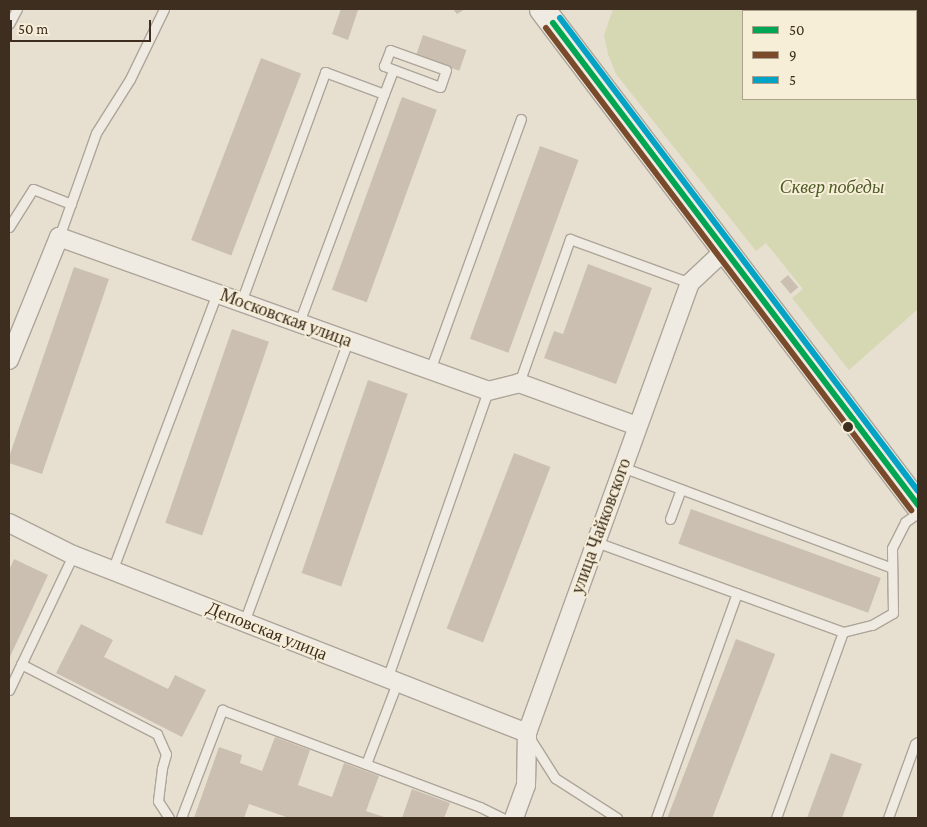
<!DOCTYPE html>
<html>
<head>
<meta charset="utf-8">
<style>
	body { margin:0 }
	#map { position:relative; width:927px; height:827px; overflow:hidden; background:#e7e0d1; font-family:"Crimson Pro",serif }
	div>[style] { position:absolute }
	.green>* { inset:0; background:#d6d7b3 }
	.building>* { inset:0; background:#cbbfb2; transform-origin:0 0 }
	.roads { filter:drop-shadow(1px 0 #ada599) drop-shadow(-1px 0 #ada599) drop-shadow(0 1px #ada599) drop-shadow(0 -1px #ada599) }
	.lane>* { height:9px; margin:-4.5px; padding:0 4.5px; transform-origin:4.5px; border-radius:4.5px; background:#efebe3 }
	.street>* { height:18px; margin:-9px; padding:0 9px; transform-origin:9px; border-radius:9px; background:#efebe3 }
	.secondary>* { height:25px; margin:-12.5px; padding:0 12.5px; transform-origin:12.5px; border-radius:12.5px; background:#efebe3 }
	.bus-1>* { height:6px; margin:-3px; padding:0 3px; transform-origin:3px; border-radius:3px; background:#00a651 }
	.bus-2>* { height:6px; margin:-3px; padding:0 3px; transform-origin:3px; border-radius:3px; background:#7a4b2a }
	.bus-3>* { height:6px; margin:-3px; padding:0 3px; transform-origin:3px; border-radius:3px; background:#03a3c5 }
	.dots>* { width:14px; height:14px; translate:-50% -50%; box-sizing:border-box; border:2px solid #f7eed8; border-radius:50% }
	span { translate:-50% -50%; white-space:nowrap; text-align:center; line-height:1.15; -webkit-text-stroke:4px #f7eed8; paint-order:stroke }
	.park-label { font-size:18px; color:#4d5a26; font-style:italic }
	.street-label { font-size:18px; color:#3d2e20 }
	.frame { position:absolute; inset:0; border:10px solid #3d2e20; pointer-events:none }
	.legend { position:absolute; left:742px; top:10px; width:175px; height:90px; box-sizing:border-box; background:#f7eed8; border:1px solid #ada18e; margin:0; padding:6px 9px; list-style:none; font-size:15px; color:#3d2e20 }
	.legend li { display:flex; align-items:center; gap:10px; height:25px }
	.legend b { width:25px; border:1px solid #ada18e }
	.scale { position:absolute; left:10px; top:20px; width:141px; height:22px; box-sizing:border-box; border:2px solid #3d2e20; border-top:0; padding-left:6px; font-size:15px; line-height:18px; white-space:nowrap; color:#3d2e20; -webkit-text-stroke:4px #f7eed8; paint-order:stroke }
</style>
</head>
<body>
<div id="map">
	<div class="green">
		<i style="clip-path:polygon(evenodd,613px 9px,918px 9px,918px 309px,849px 370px,792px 298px,803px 289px,766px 243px,756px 251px,616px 74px,608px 54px,604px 35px,613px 9px,743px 11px,916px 11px,916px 99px,743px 99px,743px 11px)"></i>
	</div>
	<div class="building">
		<i style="clip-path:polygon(341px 9px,358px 10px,348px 40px,332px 34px)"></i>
		<i style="clip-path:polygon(453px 9px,465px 9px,457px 14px)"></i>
		<i style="left:423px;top:35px;width:46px;height:22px;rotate:19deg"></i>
		<i style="left:261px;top:58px;width:43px;height:195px;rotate:21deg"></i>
		<i style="left:402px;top:97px;width:37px;height:205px;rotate:20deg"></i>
		<i style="left:540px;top:146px;width:41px;height:205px;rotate:20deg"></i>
		<i style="clip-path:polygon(588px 264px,652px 288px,616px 384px,544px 358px,554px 331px,563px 334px)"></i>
		<i style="clip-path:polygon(74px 267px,109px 279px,42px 474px,9px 463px,9px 457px)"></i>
		<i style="left:788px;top:275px;width:16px;height:10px;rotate:50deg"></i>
		<i style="left:232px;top:329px;width:39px;height:205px;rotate:19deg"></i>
		<i style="left:368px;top:380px;width:42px;height:204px;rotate:19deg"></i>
		<i style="left:514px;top:453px;width:39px;height:188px;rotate:21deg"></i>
		<i style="left:691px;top:509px;width:202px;height:37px;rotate:20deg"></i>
		<i style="clip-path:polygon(14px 559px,48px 575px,9px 659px,9px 570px)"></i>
		<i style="clip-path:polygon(81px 624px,113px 640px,104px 657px,168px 689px,175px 675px,206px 690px,182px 737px,56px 673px)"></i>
		<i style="left:736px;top:639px;width:42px;height:191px;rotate:21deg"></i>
		<i style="clip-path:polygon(275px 737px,310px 750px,298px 785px,332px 797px,344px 763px,379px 776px,366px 811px,387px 818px,289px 818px,249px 804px,244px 818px,194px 818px,219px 747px,242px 755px,240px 763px,262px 771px)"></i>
		<i style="clip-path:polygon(831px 753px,862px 764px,842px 818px,807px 818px)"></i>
		<i style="clip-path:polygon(412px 789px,450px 803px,444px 818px,402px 818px)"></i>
	</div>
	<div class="roads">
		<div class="lane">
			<i style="left:9px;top:24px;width:17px;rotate:-62deg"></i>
			<i style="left:390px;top:50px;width:59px;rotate:19.7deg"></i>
			<i style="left:446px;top:70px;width:18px;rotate:109deg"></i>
			<i style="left:440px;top:87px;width:60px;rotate:-159.4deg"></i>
			<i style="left:384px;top:66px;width:17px;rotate:-69deg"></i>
			<i style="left:384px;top:94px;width:26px;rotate:-69deg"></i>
			<i style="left:9px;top:227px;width:45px;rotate:-57.7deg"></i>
			<i style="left:33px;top:189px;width:41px;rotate:21.5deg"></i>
			<i style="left:59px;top:237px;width:110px;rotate:-70.4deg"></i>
			<i style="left:96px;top:133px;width:64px;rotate:-57.8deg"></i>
			<i style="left:130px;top:79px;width:78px;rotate:-64.1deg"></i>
			<i style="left:241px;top:302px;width:245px;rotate:-69.9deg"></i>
			<i style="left:325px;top:72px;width:63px;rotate:20.4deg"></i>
			<i style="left:384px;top:94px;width:244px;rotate:110.4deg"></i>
			<i style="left:430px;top:370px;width:267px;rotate:-70.1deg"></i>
			<i style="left:519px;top:383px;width:153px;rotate:-70.5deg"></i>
			<i style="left:570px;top:239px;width:128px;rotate:20.1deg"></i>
			<i style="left:622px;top:467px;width:286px;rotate:20.5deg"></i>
			<i style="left:670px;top:519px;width:32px;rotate:-70deg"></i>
			<i style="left:596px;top:542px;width:263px;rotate:20deg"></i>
			<i style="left:843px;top:632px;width:30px;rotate:-14deg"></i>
			<i style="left:872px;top:625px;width:24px;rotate:-30deg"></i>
			<i style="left:893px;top:613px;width:65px;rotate:-90.9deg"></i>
			<i style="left:892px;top:548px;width:29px;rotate:-63deg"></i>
			<i style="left:905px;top:522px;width:16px;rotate:-35deg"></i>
			<i style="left:112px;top:571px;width:297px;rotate:-69.3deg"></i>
			<i style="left:244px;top:622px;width:300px;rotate:-69.7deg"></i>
			<i style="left:21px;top:664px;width:153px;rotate:27.2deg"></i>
			<i style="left:157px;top:734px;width:22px;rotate:66deg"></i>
			<i style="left:166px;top:754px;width:15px;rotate:106deg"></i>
			<i style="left:162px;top:768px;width:33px;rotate:97deg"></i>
			<i style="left:158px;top:801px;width:20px;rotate:57deg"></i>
			<i style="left:387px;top:679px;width:305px;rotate:-70.7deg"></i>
			<i style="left:9px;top:690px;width:149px;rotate:-64.6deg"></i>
			<i style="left:529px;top:737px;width:49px;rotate:57.6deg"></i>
			<i style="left:555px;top:778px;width:74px;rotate:32.8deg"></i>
			<i style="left:366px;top:764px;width:87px;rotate:-69.1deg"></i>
			<i style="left:181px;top:818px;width:116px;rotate:-69.2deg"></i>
			<i style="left:222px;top:710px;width:276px;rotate:20.6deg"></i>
			<i style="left:480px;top:807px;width:25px;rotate:26deg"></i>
			<i style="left:656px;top:818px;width:239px;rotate:-70.2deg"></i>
			<i style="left:776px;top:818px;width:198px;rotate:-70.2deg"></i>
			<i style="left:888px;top:818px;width:79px;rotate:-70deg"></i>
			<i style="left:915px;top:744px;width:4px;rotate:-34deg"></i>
		</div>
		<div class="street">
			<i style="left:9px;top:360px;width:133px;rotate:-67.9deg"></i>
			<i style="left:59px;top:237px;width:456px;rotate:19.7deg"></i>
			<i style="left:488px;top:391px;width:32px;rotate:-14deg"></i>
			<i style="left:519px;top:383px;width:126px;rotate:20deg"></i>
			<i style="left:9px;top:523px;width:72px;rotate:26.6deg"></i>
			<i style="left:73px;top:555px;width:488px;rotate:21.4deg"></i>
			<i style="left:514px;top:818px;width:35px;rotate:-70deg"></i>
			<i style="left:526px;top:785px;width:52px;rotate:-88.9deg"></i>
			<i style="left:527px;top:733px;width:479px;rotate:-70.1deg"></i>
			<i style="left:690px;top:283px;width:48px;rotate:-43.3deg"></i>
		</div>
		<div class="secondary">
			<i style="left:542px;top:9px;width:622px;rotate:52.84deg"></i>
		</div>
	</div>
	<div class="bus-1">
		<i style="left:553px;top:23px;width:605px;rotate:52.86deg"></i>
	</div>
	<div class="bus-2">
		<i style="left:546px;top:28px;width:605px;rotate:52.86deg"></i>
	</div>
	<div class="bus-3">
		<i style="left:560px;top:18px;width:593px;rotate:52.88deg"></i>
	</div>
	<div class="dots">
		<i style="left:848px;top:427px;background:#3d2e20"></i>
	</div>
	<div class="park-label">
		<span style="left:832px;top:187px">Сквер победы</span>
	</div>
	<div class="street-label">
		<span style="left:286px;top:318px;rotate:20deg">Московская улица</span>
		<span style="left:601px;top:526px;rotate:-70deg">улица Чайковского</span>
		<span style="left:267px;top:631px;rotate:22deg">Деповская улица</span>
	</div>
	<div class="frame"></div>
	<ul class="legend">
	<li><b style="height:6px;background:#00a651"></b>50</li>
	<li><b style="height:6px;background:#7a4b2a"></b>9</li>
	<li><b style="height:6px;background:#03a3c5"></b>5</li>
	</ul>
	<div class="scale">50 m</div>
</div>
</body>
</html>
